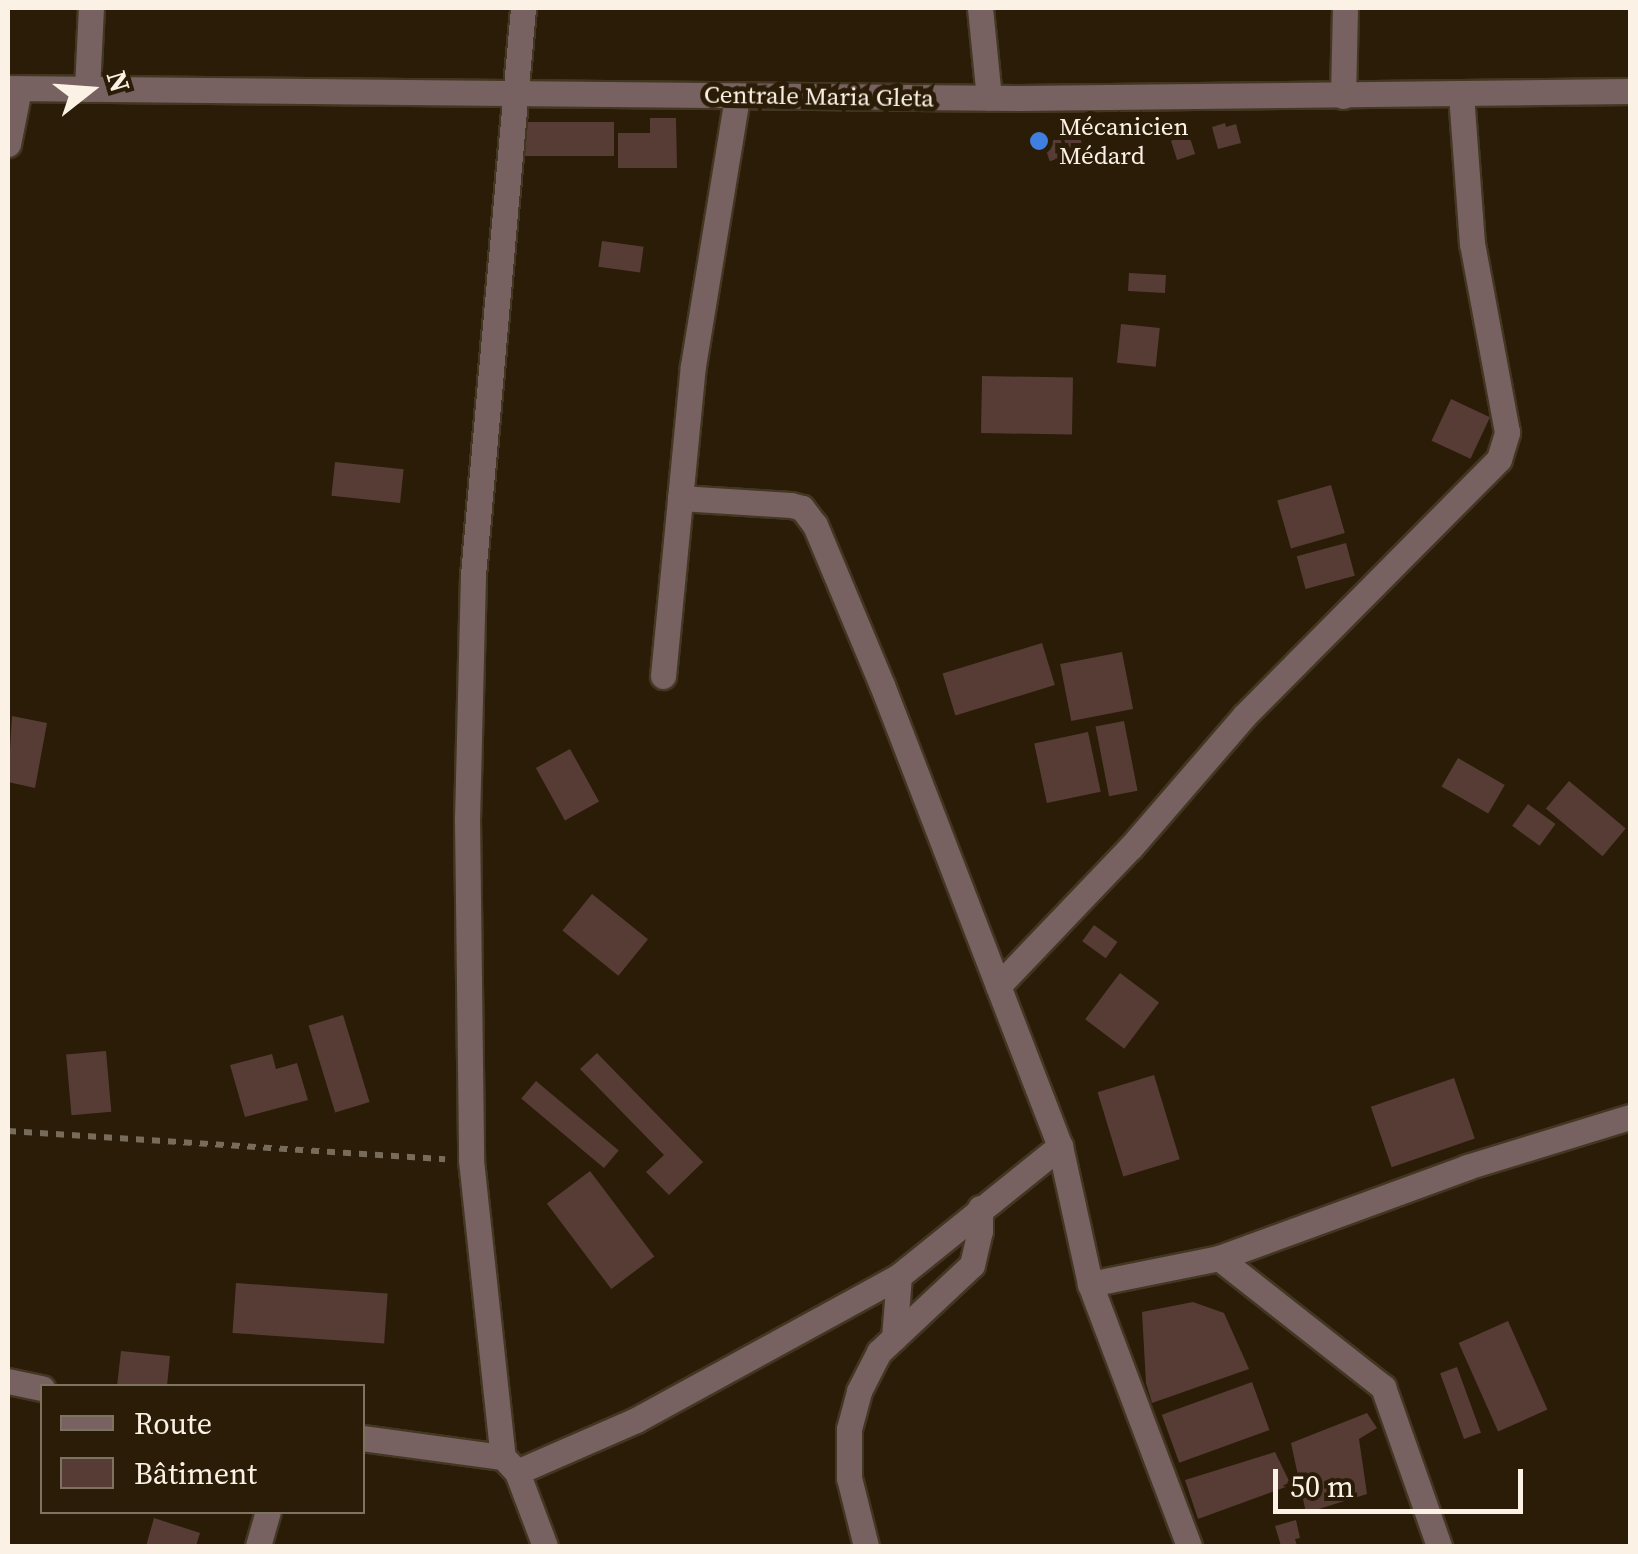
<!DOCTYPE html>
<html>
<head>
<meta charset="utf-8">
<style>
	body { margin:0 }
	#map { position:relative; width:1638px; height:1554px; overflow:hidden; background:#2a1c07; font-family:"Source Serif 4",serif }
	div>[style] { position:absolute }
	.building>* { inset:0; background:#573c35; transform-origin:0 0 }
	.path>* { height:6px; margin-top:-3px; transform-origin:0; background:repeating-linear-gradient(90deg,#776b59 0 8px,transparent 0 16px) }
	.roads { filter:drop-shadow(2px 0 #433622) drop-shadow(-2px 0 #433622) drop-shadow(0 2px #433622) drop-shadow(0 -2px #433622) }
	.minor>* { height:25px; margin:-12.5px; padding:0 12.5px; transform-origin:12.5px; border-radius:12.5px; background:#776261 }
	.dots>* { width:28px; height:28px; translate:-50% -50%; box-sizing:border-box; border:5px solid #2a1c07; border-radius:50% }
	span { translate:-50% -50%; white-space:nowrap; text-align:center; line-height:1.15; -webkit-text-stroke:10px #2a1c07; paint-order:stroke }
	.street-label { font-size:25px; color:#fbf2e5 }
	.poi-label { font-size:25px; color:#fbf2e5 }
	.left { translate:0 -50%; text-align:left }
	.frame { position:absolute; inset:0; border:10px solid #fbf2e5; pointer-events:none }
	.legend { position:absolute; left:40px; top:1384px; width:325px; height:130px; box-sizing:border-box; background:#2a1c07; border:2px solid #7e7260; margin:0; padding:12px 18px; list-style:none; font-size:30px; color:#fbf2e5 }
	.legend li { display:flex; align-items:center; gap:20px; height:50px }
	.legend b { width:50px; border:2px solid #7e7260 }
	.north { position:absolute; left:40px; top:40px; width:100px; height:100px; -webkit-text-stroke:8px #2a1c07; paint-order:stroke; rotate:73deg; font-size:28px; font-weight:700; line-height:40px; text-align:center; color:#fbf2e5 }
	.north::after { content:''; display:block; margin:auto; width:35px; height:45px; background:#fbf2e5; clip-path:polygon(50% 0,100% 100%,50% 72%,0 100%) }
	.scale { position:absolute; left:1273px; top:1469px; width:250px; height:45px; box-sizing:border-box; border:5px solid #fbf2e5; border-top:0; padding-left:12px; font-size:30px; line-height:35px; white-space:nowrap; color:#fbf2e5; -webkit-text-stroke:8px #2a1c07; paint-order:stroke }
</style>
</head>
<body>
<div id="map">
	<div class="building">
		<i style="clip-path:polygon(650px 118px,676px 118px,677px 168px,618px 168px,618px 133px,650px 133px)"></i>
		<i style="left:519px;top:122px;width:95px;height:34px"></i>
		<i style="clip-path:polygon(1225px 123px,1226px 127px,1236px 124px,1241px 143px,1218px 149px,1212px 127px)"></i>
		<i style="left:1079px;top:132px;width:17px;height:16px;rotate:77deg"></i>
		<i style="left:1189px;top:135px;width:20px;height:19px;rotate:72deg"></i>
		<i style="left:1060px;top:138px;width:19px;height:17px;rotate:72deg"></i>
		<i style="left:602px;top:241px;width:42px;height:26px;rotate:8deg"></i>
		<i style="left:1129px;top:273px;width:37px;height:18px;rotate:3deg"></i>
		<i style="left:1121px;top:324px;width:39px;height:39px;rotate:6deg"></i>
		<i style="left:982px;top:376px;width:91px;height:57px;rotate:1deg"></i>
		<i style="left:1451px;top:399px;width:43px;height:46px;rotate:25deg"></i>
		<i style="left:335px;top:462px;width:69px;height:34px;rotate:6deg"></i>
		<i style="left:1331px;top:485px;width:50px;height:56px;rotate:74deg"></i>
		<i style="left:1346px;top:543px;width:34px;height:51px;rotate:75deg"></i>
		<i style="left:1042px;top:643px;width:44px;height:104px;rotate:73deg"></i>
		<i style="left:1122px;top:652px;width:58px;height:63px;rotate:79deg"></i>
		<i style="clip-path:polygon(12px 716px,47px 723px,35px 788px,8px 782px)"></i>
		<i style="left:1124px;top:721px;width:71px;height:29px;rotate:79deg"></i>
		<i style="left:1088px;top:732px;width:61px;height:55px;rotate:78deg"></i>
		<i style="left:570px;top:749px;width:60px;height:39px;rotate:61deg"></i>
		<i style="left:1458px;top:758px;width:54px;height:33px;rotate:30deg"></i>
		<i style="left:1569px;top:781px;width:74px;height:36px;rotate:40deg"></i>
		<i style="left:1528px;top:804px;width:34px;height:27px;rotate:36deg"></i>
		<i style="left:592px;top:894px;width:72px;height:47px;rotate:39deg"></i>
		<i style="left:1094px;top:925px;width:29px;height:20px;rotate:36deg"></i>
		<i style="left:1120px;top:973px;width:49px;height:58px;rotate:37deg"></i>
		<i style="left:343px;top:1015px;width:91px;height:36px;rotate:73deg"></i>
		<i style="left:106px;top:1051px;width:61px;height:40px;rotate:85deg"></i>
		<i style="clip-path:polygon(597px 1053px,703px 1162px,669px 1195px,646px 1172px,664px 1155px,580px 1069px)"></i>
		<i style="clip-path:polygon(272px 1054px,276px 1069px,297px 1063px,308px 1100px,245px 1117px,230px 1065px)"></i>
		<i style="left:1154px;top:1075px;width:88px;height:59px;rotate:73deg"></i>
		<i style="left:1454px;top:1078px;width:64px;height:88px;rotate:71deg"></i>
		<i style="left:536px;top:1081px;width:108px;height:23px;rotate:40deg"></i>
		<i style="left:590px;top:1171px;width:107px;height:54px;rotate:53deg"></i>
		<i style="left:236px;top:1283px;width:152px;height:50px;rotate:4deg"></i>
		<i style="clip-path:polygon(1193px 1302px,1224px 1313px,1249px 1369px,1152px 1403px,1146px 1383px,1142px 1312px)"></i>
		<i style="left:1508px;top:1321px;width:97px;height:54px;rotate:66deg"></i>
		<i style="clip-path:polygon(121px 1351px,170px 1356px,167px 1386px,117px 1386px)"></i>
		<i style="left:1457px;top:1367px;width:70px;height:18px;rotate:70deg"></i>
		<i style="left:1252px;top:1382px;width:51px;height:96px;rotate:70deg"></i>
		<i style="clip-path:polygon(1367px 1413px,1377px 1428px,1359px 1439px,1367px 1494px,1306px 1513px,1291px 1443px)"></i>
		<i style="clip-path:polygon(1275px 1452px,1291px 1485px,1198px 1519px,1185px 1480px)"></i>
		<i style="clip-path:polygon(154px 1518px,200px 1533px,196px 1546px,146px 1546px)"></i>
		<i style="clip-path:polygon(1296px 1520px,1300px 1538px,1295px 1539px,1297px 1546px,1281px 1546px,1275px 1526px)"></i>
	</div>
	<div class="path">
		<i style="left:8px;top:1131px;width:438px;rotate:3.7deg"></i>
	</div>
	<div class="roads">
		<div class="minor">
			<i style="left:523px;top:8px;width:569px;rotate:95.04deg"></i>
			<i style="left:473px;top:575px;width:243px;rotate:91.4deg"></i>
			<i style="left:467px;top:818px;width:342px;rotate:89.3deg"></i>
			<i style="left:471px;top:1160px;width:299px;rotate:83.9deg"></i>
			<i style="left:503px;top:1457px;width:21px;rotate:47deg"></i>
			<i style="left:517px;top:1472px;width:79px;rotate:69.3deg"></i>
			<i style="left:980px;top:8px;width:90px;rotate:84.3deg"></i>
			<i style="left:8px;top:88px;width:1011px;rotate:0.57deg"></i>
			<i style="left:1019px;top:98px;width:611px;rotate:-0.66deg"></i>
			<i style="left:87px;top:89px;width:81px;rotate:-87.2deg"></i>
			<i style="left:1343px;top:96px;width:88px;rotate:-88.7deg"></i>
			<i style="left:8px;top:144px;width:56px;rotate:-78.7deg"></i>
			<i style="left:680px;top:498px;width:111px;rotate:3.6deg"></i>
			<i style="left:791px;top:505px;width:11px;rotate:15deg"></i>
			<i style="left:802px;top:508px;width:21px;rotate:53deg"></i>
			<i style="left:815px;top:525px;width:173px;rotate:67.3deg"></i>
			<i style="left:882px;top:685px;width:494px;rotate:68.9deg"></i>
			<i style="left:1060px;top:1146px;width:141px;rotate:77.7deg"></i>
			<i style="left:1090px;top:1284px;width:280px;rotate:69.3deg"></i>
			<i style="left:663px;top:676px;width:311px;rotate:-84.5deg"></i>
			<i style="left:693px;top:366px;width:274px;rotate:-80.7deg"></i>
			<i style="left:998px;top:986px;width:192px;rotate:-46.3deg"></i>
			<i style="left:1131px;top:847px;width:173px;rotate:-49.2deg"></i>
			<i style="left:1244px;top:716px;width:362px;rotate:-45.2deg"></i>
			<i style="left:1499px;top:459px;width:28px;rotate:-73deg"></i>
			<i style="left:1507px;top:432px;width:191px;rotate:-100.5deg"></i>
			<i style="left:1472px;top:244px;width:150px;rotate:-94.2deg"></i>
			<i style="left:1219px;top:1258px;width:209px;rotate:38.2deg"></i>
			<i style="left:1383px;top:1387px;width:169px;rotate:70.6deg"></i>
			<i style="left:1090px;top:1284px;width:132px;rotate:-11.4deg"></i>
			<i style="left:1219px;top:1258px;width:264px;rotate:-20.1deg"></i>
			<i style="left:1467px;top:1167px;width:170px;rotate:-17.1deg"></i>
			<i style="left:894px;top:1338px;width:62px;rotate:-85.4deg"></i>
			<i style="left:8px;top:1381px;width:35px;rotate:12deg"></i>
			<i style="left:362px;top:1438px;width:142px;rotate:7.7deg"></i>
			<i style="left:517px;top:1472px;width:130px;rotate:-23.6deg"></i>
			<i style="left:636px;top:1420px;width:300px;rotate:-28.7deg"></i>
			<i style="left:899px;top:1276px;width:207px;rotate:-38.9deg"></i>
			<i style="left:258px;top:1546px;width:35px;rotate:-74deg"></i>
			<i style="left:866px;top:1546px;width:70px;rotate:-104deg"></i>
			<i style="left:849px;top:1478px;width:49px;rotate:-90deg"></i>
			<i style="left:849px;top:1429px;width:39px;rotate:-75deg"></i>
			<i style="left:859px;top:1391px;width:44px;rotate:-62.9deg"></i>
			<i style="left:879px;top:1352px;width:127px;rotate:-43.1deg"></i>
			<i style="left:972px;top:1265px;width:35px;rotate:-77deg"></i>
			<i style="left:980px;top:1231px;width:23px;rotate:-90deg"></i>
		</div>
	</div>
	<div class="dots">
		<i style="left:1039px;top:141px;background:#3f7fe0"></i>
	</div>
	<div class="street-label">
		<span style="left:819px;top:96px;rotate:1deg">Centrale Maria Gleta</span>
	</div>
	<div class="poi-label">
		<span class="left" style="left:1059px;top:141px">Mécanicien<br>Médard</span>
	</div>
	<div class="frame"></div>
	<ul class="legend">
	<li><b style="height:12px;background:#776261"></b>Route</li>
	<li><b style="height:28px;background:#573c35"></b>Bâtiment</li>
	</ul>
	<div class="north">N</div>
	<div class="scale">50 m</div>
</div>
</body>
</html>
